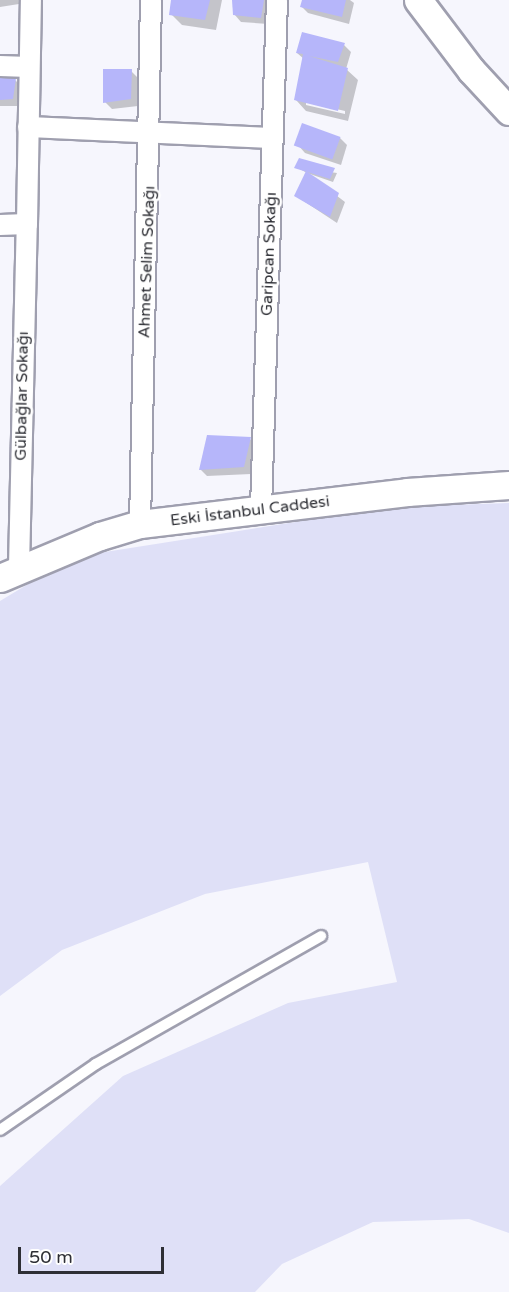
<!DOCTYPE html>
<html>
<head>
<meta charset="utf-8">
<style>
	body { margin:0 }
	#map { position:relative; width:509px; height:1292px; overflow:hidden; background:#f6f6fd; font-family:"Varela Round",sans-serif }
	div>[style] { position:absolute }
	.green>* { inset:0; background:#dfe0f7 }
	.shadow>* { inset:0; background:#0003 }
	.building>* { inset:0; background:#b6b6fa; transform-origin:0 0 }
	.roads { filter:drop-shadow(2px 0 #9f9faf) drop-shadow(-2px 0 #9f9faf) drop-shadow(0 2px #9f9faf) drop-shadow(0 -2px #9f9faf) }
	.lane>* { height:10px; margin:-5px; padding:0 5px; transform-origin:5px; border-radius:5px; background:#fff }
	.street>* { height:20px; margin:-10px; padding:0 10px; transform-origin:10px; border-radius:10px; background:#fff }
	.secondary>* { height:27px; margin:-13.5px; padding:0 13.5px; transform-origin:13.5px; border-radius:13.5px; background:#fff }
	span { translate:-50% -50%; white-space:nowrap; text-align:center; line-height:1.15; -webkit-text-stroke:5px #fff; paint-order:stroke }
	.street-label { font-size:16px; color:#2e2f35 }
	.scale { position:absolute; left:18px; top:1247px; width:146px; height:27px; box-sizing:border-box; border:3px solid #2e2f35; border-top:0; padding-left:8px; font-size:18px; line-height:21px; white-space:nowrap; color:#2e2f35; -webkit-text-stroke:4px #fff; paint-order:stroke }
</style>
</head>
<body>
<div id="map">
	<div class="green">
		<i style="clip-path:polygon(509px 503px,509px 1233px,469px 1219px,373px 1222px,282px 1264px,255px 1292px,0 1292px,0 1186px,123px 1076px,288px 1003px,397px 982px,368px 862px,205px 894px,62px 950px,0 996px,0 601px,73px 557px,390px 507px)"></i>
	</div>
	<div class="shadow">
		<i style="clip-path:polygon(0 0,19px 0,19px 4px,0 7px)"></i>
		<i style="clip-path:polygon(172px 0,222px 0,216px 30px,182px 25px,171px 14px)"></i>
		<i style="clip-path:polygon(234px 0,271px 0,268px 24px,241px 22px,234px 14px)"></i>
		<i style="clip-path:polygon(303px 0,350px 0,354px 3px,349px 24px,308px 13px,301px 6px)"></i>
		<i style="clip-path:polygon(evenodd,344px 45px,351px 52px,346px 69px,358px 80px,348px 121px,306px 111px,296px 100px,304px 59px,297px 53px,344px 45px,306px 102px,345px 111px,345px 114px,306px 105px,306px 102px)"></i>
		<i style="clip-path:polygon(131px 71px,138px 78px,138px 106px,112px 109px,105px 102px)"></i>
		<i style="clip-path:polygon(0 79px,15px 80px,22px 87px,20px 106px,0 106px)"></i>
		<i style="clip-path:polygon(340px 138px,347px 145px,341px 165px,305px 153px,298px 145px)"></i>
		<i style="clip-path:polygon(296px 167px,337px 173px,333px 182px,307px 173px,345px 202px,337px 223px,296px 196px,307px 173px)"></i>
		<i style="clip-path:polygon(250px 439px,257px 446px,251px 474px,207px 476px,200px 469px)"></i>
	</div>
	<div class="building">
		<i style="clip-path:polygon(171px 0,210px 0,205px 20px,169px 15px)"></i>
		<i style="clip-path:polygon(232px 0,264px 0,261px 18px,233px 15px)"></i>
		<i style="clip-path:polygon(302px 0,346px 0,342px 17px,300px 7px)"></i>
		<i style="clip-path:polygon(302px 32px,345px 43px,338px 62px,309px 56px,348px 68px,338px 111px,294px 100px,303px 54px,296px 53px)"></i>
		<i style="clip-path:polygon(103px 69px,132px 69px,131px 99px,103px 103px)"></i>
		<i style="clip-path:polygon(0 77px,16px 78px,13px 99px,0 100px)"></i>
		<i style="left:302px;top:123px;width:41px;height:24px;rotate:20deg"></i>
		<i style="clip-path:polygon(299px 158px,335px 168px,330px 179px,294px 168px)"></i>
		<i style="clip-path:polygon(306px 171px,339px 193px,330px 217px,294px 196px)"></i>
		<i style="clip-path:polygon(207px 435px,251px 437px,244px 467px,199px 470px)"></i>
	</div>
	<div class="roads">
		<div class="lane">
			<i style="left:0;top:1130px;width:116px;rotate:-34.5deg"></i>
			<i style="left:96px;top:1064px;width:259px;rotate:-29.6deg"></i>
		</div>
		<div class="street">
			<i style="left:0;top:66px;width:29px;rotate:2deg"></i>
			<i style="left:28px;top:127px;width:244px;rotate:2.6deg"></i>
			<i style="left:0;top:225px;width:27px;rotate:-2deg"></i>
			<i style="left:27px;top:224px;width:224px;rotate:-89deg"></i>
			<i style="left:261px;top:509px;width:509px;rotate:-88.2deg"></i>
			<i style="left:140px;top:524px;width:524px;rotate:-88.8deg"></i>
			<i style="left:19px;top:567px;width:343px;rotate:-88.7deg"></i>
		</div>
		<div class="secondary">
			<i style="left:418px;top:0;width:88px;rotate:52.9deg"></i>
			<i style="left:471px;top:70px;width:56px;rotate:47.2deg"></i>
			<i style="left:0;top:578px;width:108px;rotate:-22.8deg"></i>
			<i style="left:100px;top:536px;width:42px;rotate:-16.7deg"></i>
			<i style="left:140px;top:524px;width:269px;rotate:-6.8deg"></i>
			<i style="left:407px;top:492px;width:102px;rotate:-3.9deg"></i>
		</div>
	</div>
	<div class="street-label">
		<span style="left:269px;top:254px;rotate:-88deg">Garipcan Sokağı</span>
		<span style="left:147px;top:262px;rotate:-88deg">Ahmet Selim Sokağı</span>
		<span style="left:22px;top:396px;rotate:-89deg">Gülbağlar Sokağı</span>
		<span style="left:250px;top:511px;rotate:-7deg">Eski İstanbul Caddesi</span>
	</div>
	<div class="scale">50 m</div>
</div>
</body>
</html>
